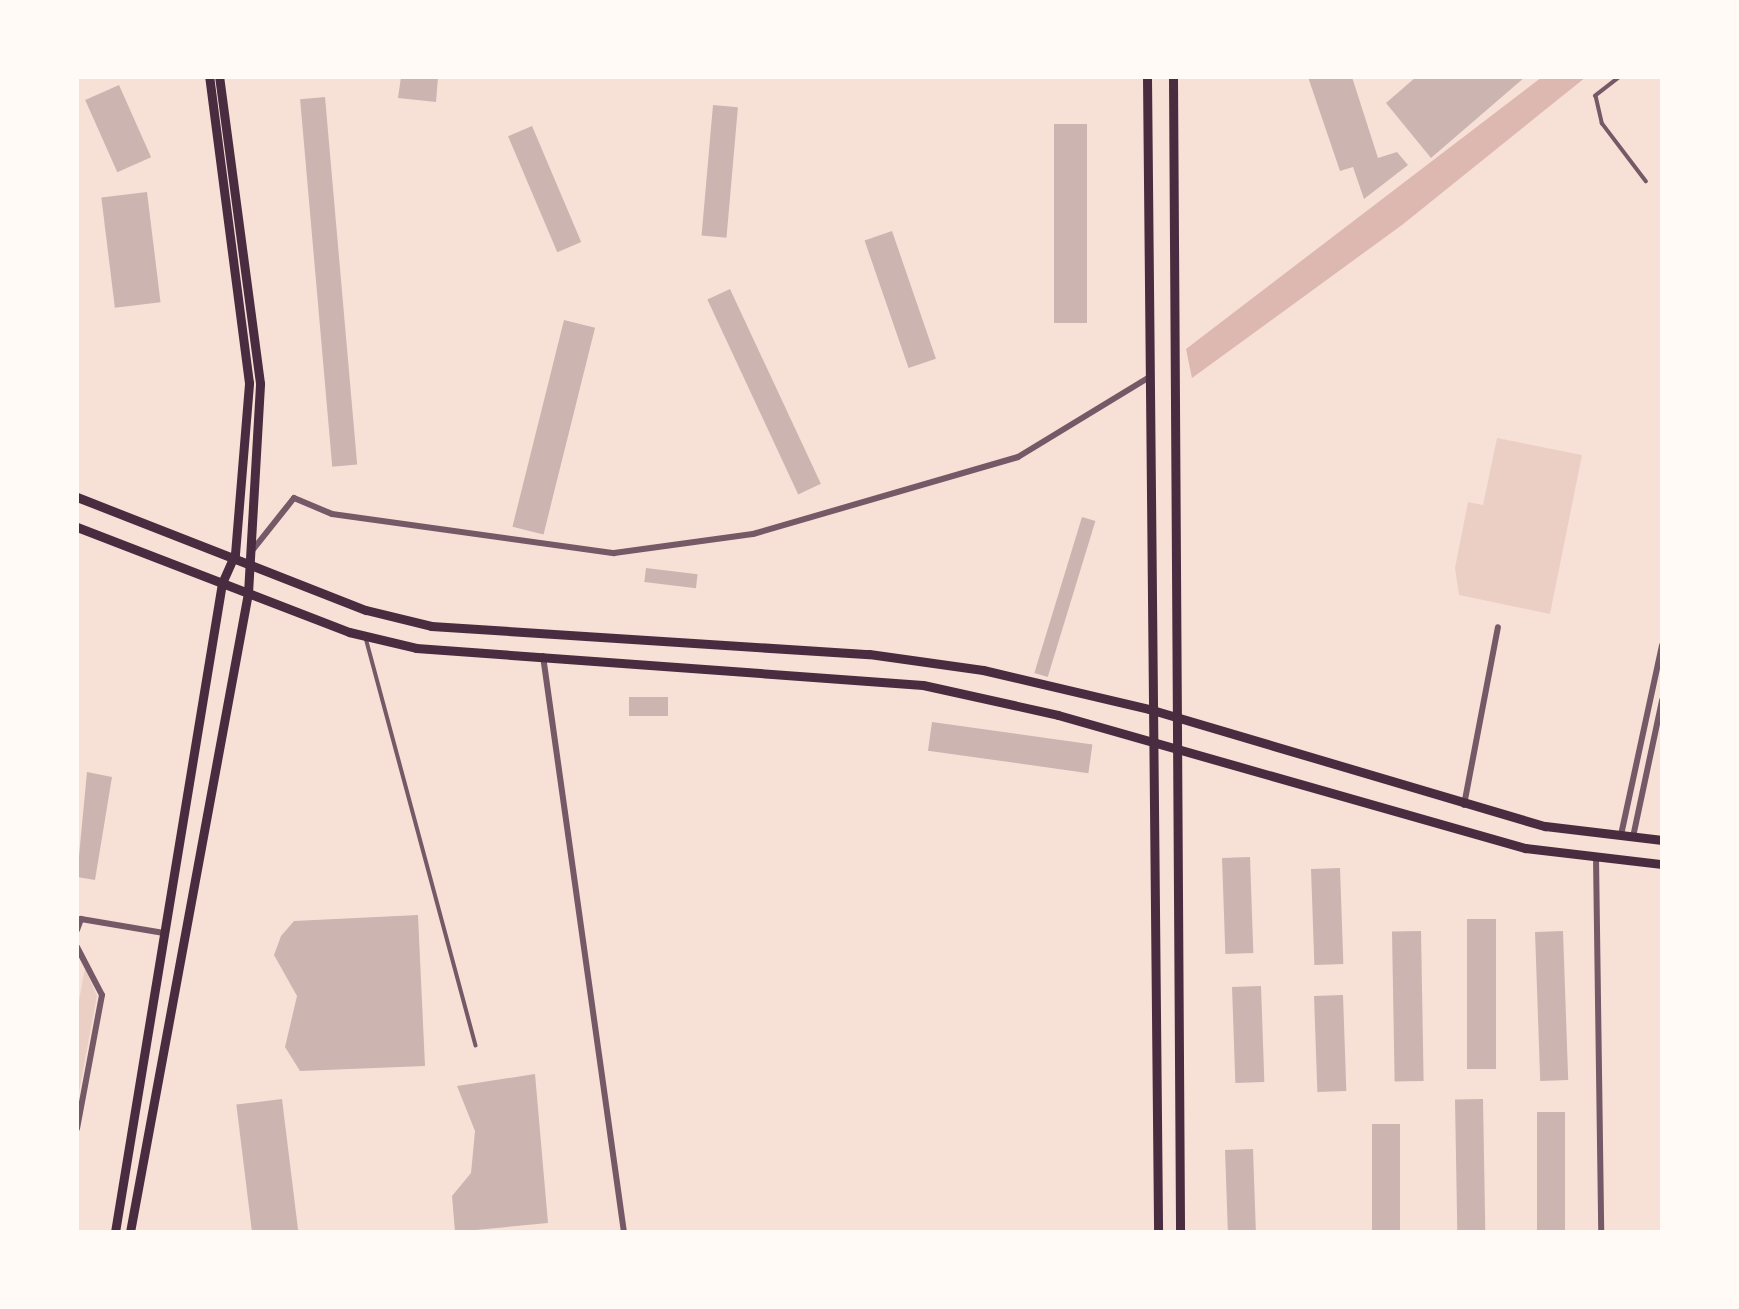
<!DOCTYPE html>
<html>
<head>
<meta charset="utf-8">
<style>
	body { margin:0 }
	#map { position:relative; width:1739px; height:1309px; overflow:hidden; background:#f7e1d7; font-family:Roboto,sans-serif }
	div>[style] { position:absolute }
	.green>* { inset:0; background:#ebcfc5 }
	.water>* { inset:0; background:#dcb8b0 }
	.building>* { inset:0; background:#ccb4b1; transform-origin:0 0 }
	.service>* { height:3.5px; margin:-1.75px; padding:0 1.75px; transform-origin:1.75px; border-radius:1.75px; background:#755966 }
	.minor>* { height:6px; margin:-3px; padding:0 3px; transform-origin:3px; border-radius:3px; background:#755966 }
	.secondary>* { height:9px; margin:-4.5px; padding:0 4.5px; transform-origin:4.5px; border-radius:4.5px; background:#4a2c40 }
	span { translate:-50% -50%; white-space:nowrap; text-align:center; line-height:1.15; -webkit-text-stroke:7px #fffaf5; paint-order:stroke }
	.frame { position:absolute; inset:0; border:79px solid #fffaf5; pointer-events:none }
</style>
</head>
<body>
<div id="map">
	<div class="green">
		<i style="clip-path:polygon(1497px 438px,1582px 455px,1550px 614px,1459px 595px,1455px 568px,1468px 502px,1483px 505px)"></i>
		<i style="clip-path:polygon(85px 968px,97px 996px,77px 1103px,77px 1011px)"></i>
	</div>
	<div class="water">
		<i style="clip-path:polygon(1542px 77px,1586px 77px,1402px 225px,1192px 378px,1186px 349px)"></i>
	</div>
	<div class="building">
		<i style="clip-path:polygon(401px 77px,438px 77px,436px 102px,398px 98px)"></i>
		<i style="clip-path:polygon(1308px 77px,1352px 77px,1378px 158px,1397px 152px,1408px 165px,1364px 199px,1353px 167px,1340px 171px)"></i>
		<i style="clip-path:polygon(1416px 77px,1525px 77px,1431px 158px,1386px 103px)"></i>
		<i style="left:119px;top:85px;width:79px;height:37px;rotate:66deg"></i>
		<i style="left:325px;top:97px;width:369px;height:25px;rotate:85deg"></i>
		<i style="left:713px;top:105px;width:25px;height:131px;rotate:5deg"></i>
		<i style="left:1054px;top:124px;width:33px;height:199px"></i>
		<i style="left:532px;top:126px;width:126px;height:26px;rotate:67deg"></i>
		<i style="left:147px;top:192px;width:111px;height:46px;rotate:83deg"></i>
		<i style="left:892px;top:231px;width:135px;height:29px;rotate:71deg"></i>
		<i style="left:730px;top:289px;width:215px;height:25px;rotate:65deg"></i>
		<i style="left:564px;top:320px;width:32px;height:213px;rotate:14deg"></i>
		<i style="left:1082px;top:517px;width:14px;height:163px;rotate:17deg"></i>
		<i style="left:646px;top:568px;width:52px;height:14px;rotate:7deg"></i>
		<i style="left:629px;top:697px;width:39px;height:19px"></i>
		<i style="left:932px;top:722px;width:162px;height:29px;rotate:8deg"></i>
		<i style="clip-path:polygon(87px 772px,112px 777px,95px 880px,77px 877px)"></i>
		<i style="left:1250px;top:857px;width:96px;height:28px;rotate:88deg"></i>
		<i style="left:1340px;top:868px;width:96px;height:29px;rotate:88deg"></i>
		<i style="clip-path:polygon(418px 915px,425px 1066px,300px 1071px,285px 1047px,297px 996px,274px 955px,281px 936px,294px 921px)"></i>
		<i style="left:1467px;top:919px;width:29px;height:150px"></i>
		<i style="left:1421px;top:931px;width:150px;height:29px;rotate:89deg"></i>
		<i style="left:1563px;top:931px;width:149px;height:28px;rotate:88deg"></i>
		<i style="left:1261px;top:986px;width:96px;height:29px;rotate:88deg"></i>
		<i style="left:1343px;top:995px;width:96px;height:29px;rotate:88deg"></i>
		<i style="clip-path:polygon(535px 1074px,548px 1223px,455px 1232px,452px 1196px,471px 1173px,475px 1131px,457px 1086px)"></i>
		<i style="left:282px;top:1099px;width:134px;height:46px;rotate:83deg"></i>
		<i style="left:1483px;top:1099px;width:133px;height:28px;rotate:89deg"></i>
		<i style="left:1537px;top:1112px;width:28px;height:120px"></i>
		<i style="left:1372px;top:1124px;width:28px;height:108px"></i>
		<i style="left:1253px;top:1149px;width:83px;height:28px;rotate:88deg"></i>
	</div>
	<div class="service">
		<i style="left:1620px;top:77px;width:31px;rotate:142deg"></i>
		<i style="left:1596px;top:96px;width:28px;rotate:77deg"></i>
		<i style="left:1602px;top:123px;width:73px;rotate:52.8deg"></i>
		<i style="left:366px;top:638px;width:422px;rotate:74.9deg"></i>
	</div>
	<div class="minor">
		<i style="left:251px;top:552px;width:69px;rotate:-51.5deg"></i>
		<i style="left:294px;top:498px;width:41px;rotate:22.8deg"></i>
		<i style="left:332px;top:514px;width:285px;rotate:7.9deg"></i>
		<i style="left:614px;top:553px;width:140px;rotate:-7.8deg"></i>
		<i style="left:753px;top:534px;width:276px;rotate:-16.2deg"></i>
		<i style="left:1018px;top:457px;width:152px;rotate:-31.3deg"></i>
		<i style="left:543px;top:656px;width:582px;rotate:82deg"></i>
		<i style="left:1464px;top:805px;width:181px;rotate:-79.2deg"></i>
		<i style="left:1621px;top:835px;width:194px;rotate:-77.8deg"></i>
		<i style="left:1633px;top:837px;width:140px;rotate:-78deg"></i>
		<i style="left:1596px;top:857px;width:375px;rotate:89.2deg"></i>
		<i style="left:77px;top:930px;width:12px;rotate:-70deg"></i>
		<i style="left:81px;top:919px;width:84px;rotate:9.6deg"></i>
		<i style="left:77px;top:947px;width:54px;rotate:62.5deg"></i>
		<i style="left:102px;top:995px;width:136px;rotate:100.6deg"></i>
	</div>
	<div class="secondary">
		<i style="left:1147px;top:77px;width:1155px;rotate:89.45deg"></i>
		<i style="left:1173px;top:77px;width:1155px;rotate:89.65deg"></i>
		<i style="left:77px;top:497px;width:310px;rotate:21.4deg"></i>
		<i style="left:366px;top:610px;width:67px;rotate:13.8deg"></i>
		<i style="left:431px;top:626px;width:439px;rotate:3.7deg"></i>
		<i style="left:869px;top:654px;width:115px;rotate:8deg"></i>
		<i style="left:983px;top:670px;width:171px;rotate:13.2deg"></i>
		<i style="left:1149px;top:709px;width:413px;rotate:16.5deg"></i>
		<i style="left:1545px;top:826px;width:118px;rotate:6.8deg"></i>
		<i style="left:77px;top:527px;width:292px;rotate:21.1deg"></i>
		<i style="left:349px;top:632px;width:69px;rotate:13.4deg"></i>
		<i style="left:416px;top:648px;width:508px;rotate:4.17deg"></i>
		<i style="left:923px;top:685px;width:138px;rotate:12.5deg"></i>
		<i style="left:1058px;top:715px;width:486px;rotate:15.9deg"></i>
		<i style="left:1525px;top:848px;width:138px;rotate:6.7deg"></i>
		<i style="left:115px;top:1232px;width:658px;rotate:-80.64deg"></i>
		<i style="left:222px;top:583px;width:32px;rotate:-66deg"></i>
		<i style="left:235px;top:554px;width:172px;rotate:-85.3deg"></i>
		<i style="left:249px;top:383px;width:309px;rotate:-97.4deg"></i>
		<i style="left:130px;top:1232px;width:650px;rotate:-79.54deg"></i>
		<i style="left:248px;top:593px;width:210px;rotate:-86.7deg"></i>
		<i style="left:260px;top:383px;width:309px;rotate:-97.6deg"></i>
	</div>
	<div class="frame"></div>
</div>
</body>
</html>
